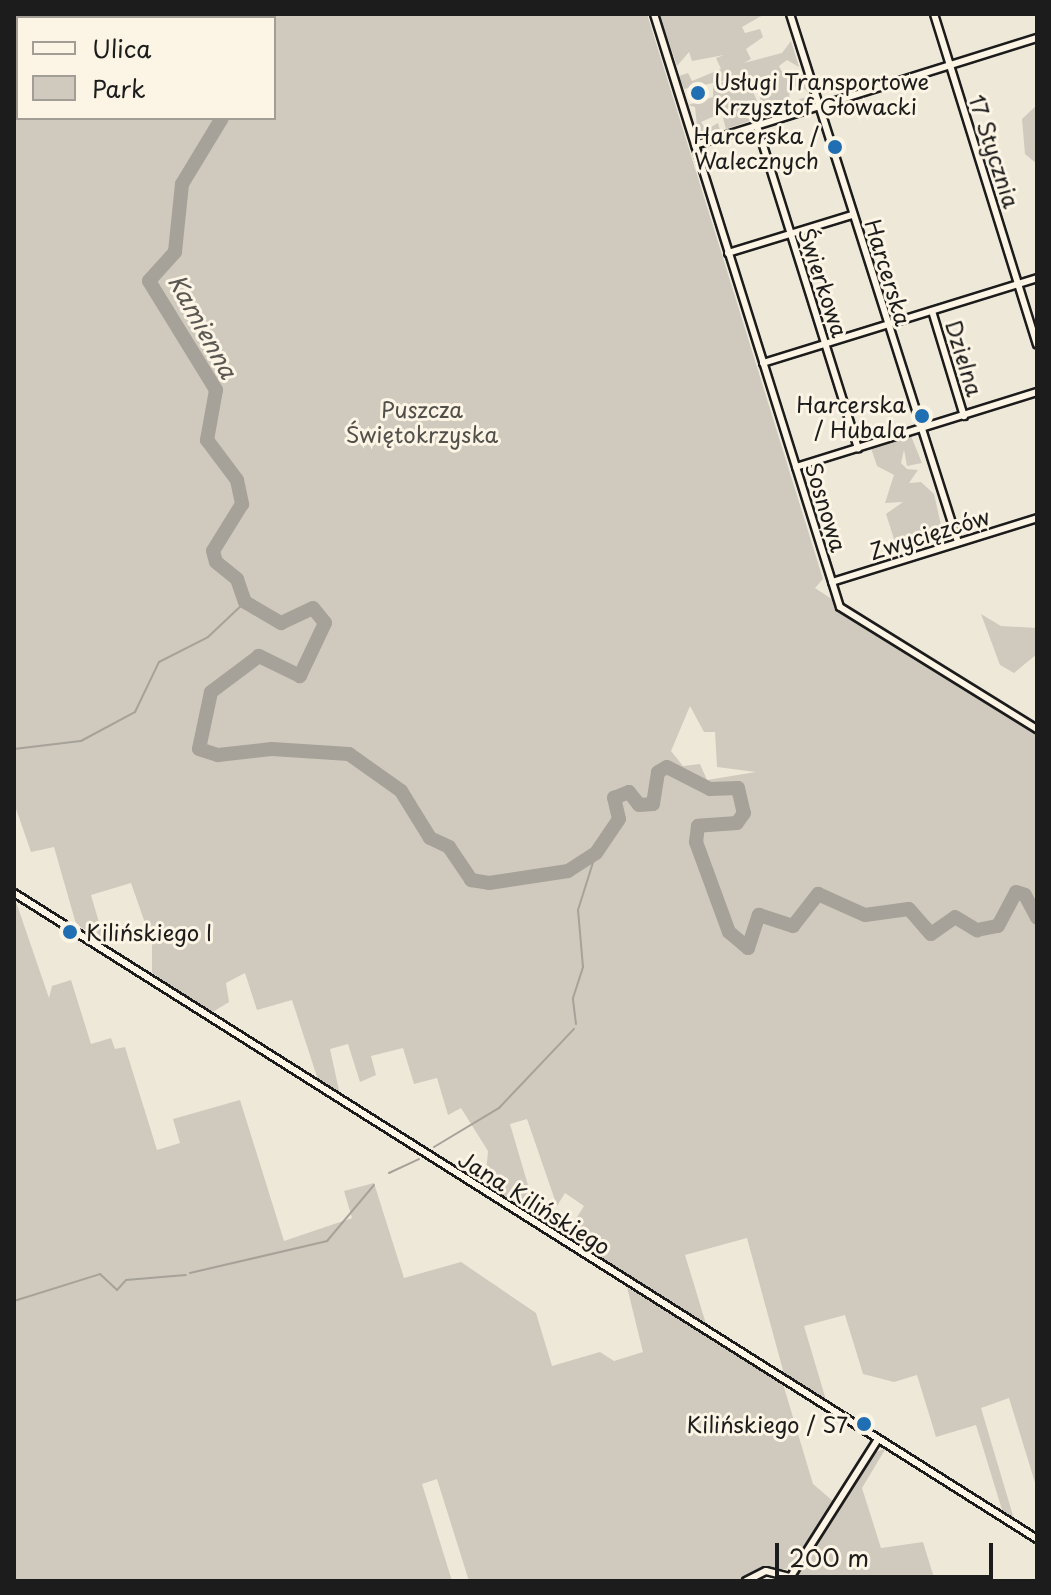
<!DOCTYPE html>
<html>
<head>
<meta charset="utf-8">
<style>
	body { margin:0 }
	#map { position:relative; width:1051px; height:1595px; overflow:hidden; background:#eee8d9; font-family:"Playpen Sans",sans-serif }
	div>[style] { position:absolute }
	.green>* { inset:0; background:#cfcabd }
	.stream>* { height:2px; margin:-1px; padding:0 1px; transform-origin:1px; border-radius:1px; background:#a7a299 }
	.river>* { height:14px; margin:-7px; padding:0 7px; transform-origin:7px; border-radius:7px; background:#a7a299 }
	.roads { filter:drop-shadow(2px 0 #1c1c1c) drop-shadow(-2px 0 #1c1c1c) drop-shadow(0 2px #1c1c1c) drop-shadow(0 -2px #1c1c1c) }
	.minor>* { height:6px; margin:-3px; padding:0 3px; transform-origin:3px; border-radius:3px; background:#fcf5e5 }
	.dots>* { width:22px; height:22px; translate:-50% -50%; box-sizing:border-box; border:4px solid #fcf5e5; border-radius:50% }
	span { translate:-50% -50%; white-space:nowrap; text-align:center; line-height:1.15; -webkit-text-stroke:6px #fcf5e5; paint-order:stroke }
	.poi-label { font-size:22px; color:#1c1c1c }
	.left { translate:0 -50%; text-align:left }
	.right { translate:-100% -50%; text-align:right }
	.street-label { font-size:22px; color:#1c1c1c }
	.park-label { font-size:22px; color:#52504c }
	.water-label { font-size:24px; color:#5b5854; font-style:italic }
	.frame { position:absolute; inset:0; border:16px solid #1c1c1c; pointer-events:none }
	.legend { position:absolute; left:16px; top:16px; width:260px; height:104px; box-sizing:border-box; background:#fcf5e5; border:2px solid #a29e95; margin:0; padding:10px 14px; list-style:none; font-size:24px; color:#1c1c1c }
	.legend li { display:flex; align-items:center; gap:16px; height:40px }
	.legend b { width:40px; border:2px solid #a29e95 }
	.scale { position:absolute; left:775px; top:1543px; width:218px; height:36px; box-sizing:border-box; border:4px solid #1c1c1c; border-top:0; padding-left:10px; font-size:24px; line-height:28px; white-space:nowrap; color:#1c1c1c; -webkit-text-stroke:6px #fcf5e5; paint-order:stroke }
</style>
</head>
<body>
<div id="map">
	<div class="green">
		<i style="clip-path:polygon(evenodd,14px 14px,647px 14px,823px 579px,815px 588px,1037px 734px,1037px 1489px,1009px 1398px,981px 1408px,1014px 1519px,1003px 1513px,976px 1425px,936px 1437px,917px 1375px,894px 1382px,863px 1374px,845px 1315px,804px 1326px,826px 1400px,784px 1374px,747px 1238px,685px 1255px,706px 1324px,565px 1236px,584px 1206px,565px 1193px,557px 1206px,527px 1119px,510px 1124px,538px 1219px,485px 1185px,488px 1151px,461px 1108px,448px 1115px,437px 1078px,414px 1084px,403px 1048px,371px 1056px,376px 1075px,360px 1082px,348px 1044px,330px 1049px,340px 1095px,318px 1080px,292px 1000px,257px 1010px,245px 973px,226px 983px,229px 1002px,211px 1013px,152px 973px,152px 943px,131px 883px,91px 895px,105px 943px,76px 924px,54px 847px,31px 852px,14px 803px,14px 14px,274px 18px,274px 118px,18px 118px,18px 18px,274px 18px,14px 14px,690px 706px,704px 732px,715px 732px,717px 767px,756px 772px,707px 780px,700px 764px,683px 766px,671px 751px,690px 706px)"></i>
		<i style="clip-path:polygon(659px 14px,765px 14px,742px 27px,745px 33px,760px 29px,763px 37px,746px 49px,751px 59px,744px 63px,782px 53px,791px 41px,799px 67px,787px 60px,779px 66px,785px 78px,801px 73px,808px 92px,798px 84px,789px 95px,792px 102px,809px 96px,808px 103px,766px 116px,754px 79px,746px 76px,734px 79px,747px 78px,757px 101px,745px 107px,748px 118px,757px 112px,759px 118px,726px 129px,723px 118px,737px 113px,735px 107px,701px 122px,706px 130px,718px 123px,720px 130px,698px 135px,695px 107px,688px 105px,713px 97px,713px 85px,728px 80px,684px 89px,679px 76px,688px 73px,692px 81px,721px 69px,716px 58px,724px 55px,692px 61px,689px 52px,677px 66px)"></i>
		<i style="clip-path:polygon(1037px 105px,1037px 164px,1025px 154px,1022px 119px)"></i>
		<i style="clip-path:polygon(911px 436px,922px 463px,907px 466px,904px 450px,901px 463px,907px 469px,918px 470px,909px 483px,921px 482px,934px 494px,943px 534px,917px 548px,895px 542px,886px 514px,903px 502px,885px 503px,894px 475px,877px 466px,871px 448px)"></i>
		<i style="clip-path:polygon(981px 614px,1001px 626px,1037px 628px,1037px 654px,1014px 673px,1000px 665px)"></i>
		<i style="clip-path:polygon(14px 896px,49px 998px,52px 986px,71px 980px,91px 1044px,111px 1038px,115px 1049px,125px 1047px,157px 1150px,180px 1143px,173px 1119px,240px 1100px,284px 1241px,352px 1218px,344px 1191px,374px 1183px,404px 1278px,461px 1262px,536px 1313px,552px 1366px,600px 1352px,614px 1361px,643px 1352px,627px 1287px,783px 1384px,813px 1484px,834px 1502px,791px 1569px,760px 1569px,742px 1581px,469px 1581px,437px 1479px,422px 1484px,452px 1581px,14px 1581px)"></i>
		<i style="clip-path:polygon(886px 1448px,862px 1488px,881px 1548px,923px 1542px,935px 1581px,794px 1581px,874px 1453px)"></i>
	</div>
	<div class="stream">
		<i style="left:14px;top:749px;width:67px;rotate:-6.8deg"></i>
		<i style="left:81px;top:741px;width:61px;rotate:-28.2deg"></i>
		<i style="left:135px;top:712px;width:55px;rotate:-64.4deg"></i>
		<i style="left:159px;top:662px;width:55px;rotate:-27deg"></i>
		<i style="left:208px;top:637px;width:51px;rotate:-43.4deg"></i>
		<i style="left:576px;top:1024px;width:26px;rotate:-97deg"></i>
		<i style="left:573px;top:998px;width:33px;rotate:-72deg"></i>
		<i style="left:583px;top:967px;width:57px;rotate:-95deg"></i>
		<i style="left:578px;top:910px;width:60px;rotate:-72.5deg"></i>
		<i style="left:434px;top:1147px;width:76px;rotate:-31deg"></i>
		<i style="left:499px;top:1108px;width:109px;rotate:-46.5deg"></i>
		<i style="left:389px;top:1173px;width:33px;rotate:-25deg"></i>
		<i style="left:190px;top:1273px;width:141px;rotate:-13.1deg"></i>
		<i style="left:327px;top:1241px;width:73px;rotate:-50deg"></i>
		<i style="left:14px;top:1301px;width:90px;rotate:-17.4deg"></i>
		<i style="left:100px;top:1274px;width:23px;rotate:43deg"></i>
		<i style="left:117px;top:1290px;width:13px;rotate:-48deg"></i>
		<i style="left:126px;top:1280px;width:60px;rotate:-4.8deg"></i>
	</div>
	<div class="river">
		<i style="left:227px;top:14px;width:4px;rotate:76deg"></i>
		<i style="left:222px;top:118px;width:77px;rotate:121.2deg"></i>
		<i style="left:182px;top:184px;width:68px;rotate:95.9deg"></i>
		<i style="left:175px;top:252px;width:39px;rotate:132deg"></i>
		<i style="left:149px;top:281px;width:128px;rotate:58.4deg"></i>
		<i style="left:216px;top:390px;width:51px;rotate:100.2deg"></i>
		<i style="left:207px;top:440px;width:50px;rotate:53.1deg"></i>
		<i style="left:237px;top:480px;width:25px;rotate:78deg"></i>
		<i style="left:242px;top:504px;width:55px;rotate:121.7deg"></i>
		<i style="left:213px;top:551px;width:11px;rotate:75deg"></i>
		<i style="left:216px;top:562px;width:27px;rotate:39deg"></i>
		<i style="left:237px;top:579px;width:24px;rotate:71deg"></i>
		<i style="left:245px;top:602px;width:42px;rotate:30.3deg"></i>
		<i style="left:281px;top:623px;width:35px;rotate:-25deg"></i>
		<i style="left:313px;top:608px;width:19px;rotate:51deg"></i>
		<i style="left:325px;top:623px;width:59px;rotate:115.3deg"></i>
		<i style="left:300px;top:676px;width:46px;rotate:-154deg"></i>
		<i style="left:259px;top:656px;width:60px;rotate:143.1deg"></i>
		<i style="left:211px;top:692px;width:58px;rotate:101.9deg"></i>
		<i style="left:199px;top:749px;width:20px;rotate:18deg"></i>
		<i style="left:218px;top:755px;width:54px;rotate:-6.3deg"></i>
		<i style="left:272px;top:749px;width:77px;rotate:3.7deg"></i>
		<i style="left:349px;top:754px;width:64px;rotate:35.4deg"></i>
		<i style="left:401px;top:791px;width:55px;rotate:58.3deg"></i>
		<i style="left:430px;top:838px;width:21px;rotate:25deg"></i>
		<i style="left:449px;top:847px;width:40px;rotate:56deg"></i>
		<i style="left:471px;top:880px;width:18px;rotate:9deg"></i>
		<i style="left:489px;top:883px;width:80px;rotate:-8.6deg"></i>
		<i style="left:568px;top:871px;width:33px;rotate:-33deg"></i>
		<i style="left:596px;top:853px;width:41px;rotate:-55.9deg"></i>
		<i style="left:619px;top:819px;width:22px;rotate:-103deg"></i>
		<i style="left:614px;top:798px;width:16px;rotate:-22deg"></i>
		<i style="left:629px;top:792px;width:16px;rotate:52deg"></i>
		<i style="left:639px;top:805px;width:14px;rotate:-4deg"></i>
		<i style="left:653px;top:804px;width:32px;rotate:-81deg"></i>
		<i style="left:658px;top:772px;width:10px;rotate:-29deg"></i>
		<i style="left:667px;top:767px;width:48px;rotate:27.1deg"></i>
		<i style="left:710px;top:789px;width:28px;rotate:-2deg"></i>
		<i style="left:738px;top:788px;width:26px;rotate:77deg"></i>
		<i style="left:744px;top:813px;width:12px;rotate:125deg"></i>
		<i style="left:737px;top:823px;width:39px;rotate:176deg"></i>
		<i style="left:698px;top:826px;width:16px;rotate:97deg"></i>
		<i style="left:696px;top:842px;width:96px;rotate:69.9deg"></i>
		<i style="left:729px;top:932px;width:25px;rotate:40deg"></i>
		<i style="left:748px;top:948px;width:35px;rotate:-72deg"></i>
		<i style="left:759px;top:915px;width:36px;rotate:18deg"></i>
		<i style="left:793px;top:926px;width:41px;rotate:-52deg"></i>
		<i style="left:818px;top:894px;width:51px;rotate:24.1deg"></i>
		<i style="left:865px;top:915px;width:44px;rotate:-7.8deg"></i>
		<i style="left:909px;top:909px;width:33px;rotate:49deg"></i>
		<i style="left:931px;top:934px;width:29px;rotate:-35deg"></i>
		<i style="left:955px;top:917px;width:26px;rotate:31deg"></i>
		<i style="left:977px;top:930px;width:21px;rotate:-11deg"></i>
		<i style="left:998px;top:926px;width:38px;rotate:-62deg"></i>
		<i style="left:1016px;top:892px;width:9px;rotate:18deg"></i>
		<i style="left:1025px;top:895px;width:26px;rotate:62deg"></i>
	</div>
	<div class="roads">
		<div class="minor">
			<i style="left:654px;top:14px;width:621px;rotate:72.59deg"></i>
			<i style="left:840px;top:607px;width:232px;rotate:31.8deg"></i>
			<i style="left:790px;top:14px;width:551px;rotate:72.35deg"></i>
			<i style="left:934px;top:14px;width:346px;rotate:72.7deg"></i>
			<i style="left:757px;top:126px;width:338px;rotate:72.6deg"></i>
			<i style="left:695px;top:145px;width:358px;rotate:-17.4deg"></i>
			<i style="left:728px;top:253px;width:130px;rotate:-17deg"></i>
			<i style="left:932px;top:311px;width:110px;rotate:73.1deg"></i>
			<i style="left:763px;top:363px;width:287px;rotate:-17.2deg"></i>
			<i style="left:796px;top:467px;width:252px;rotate:-17.3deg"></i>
			<i style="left:832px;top:582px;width:215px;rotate:-17.3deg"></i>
			<i style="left:14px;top:893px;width:1210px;rotate:32.27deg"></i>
			<i style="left:746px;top:1581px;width:22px;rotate:-27deg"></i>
			<i style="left:766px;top:1571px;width:25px;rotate:14deg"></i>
			<i style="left:788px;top:1581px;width:168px;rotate:-57.6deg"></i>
		</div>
	</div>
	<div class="dots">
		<i style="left:698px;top:93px;background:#1f6fb2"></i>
		<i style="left:835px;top:147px;background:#1f6fb2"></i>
		<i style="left:922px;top:416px;background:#1f6fb2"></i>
		<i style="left:70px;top:932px;background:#1f6fb2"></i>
		<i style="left:864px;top:1424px;background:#1f6fb2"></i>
	</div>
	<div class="poi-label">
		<span class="left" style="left:714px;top:93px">Usługi Transportowe<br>Krzysztof Głowacki</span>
		<span class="right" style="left:819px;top:147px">Harcerska /<br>Walecznych</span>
		<span class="right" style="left:906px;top:416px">Harcerska<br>/ Hubala</span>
		<span class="left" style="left:86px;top:932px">Kilińskiego I</span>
		<span class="right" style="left:848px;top:1424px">Kilińskiego / S7</span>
	</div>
	<div class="street-label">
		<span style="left:995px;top:151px;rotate:72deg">17 Stycznia</span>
		<span style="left:889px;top:272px;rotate:73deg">Harcerska</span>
		<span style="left:824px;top:282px;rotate:72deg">Świerkowa</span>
		<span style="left:965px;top:358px;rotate:73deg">Dzielna</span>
		<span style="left:827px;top:507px;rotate:73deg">Sosnowa</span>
		<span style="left:929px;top:533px;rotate:-17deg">Zwycięzców</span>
		<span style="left:535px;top:1202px;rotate:32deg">Jana Kilińskiego</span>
	</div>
	<div class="park-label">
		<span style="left:422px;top:421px">Puszcza<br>Świętokrzyska</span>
	</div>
	<div class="water-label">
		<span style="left:203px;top:326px;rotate:61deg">Kamienna</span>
	</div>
	<div class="frame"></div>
	<ul class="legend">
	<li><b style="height:10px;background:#fcf5e5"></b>Ulica</li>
	<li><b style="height:22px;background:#cfcabd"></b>Park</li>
	</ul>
	<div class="scale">200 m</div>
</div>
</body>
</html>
